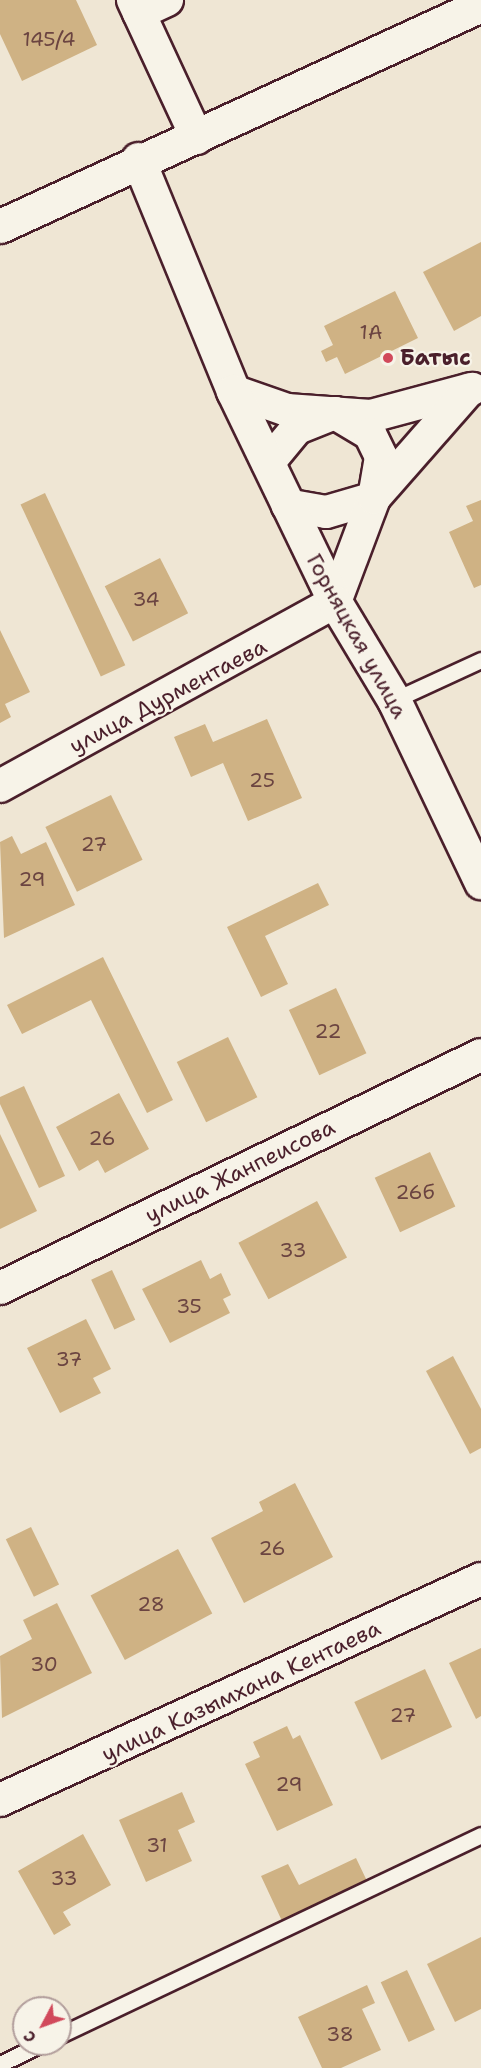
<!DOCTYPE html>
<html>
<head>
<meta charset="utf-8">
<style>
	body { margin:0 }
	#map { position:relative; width:481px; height:2068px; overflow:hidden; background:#efe6d4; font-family:"Shantell Sans",sans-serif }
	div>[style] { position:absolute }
	.building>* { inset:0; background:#cfb284; transform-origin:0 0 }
	.roads { filter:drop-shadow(2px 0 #4a1f2b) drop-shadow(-2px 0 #4a1f2b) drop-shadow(0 2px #4a1f2b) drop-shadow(0 -2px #4a1f2b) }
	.service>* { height:15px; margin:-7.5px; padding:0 7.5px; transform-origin:7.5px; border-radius:7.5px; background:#f7f3e8 }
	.minor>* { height:32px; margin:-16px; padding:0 16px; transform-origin:16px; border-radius:16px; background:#f7f3e8 }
	.tertiary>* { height:33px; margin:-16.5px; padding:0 16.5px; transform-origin:16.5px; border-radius:16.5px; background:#f7f3e8 }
	.dots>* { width:16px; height:16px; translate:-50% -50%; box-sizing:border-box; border:3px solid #f7f3e8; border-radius:50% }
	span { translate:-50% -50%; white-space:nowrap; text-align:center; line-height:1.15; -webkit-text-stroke:4.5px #f7f3e8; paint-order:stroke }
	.number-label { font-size:20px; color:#6b4441 }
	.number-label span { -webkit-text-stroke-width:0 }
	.poi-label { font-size:22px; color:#4a1f2b; font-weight:700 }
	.left { translate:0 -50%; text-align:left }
	.street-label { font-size:22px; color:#4a1f2b }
	.north { position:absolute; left:12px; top:1996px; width:60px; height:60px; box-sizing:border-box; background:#f7f3e8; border:2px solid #b29e9c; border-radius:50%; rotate:229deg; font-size:16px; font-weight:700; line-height:24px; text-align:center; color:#4a1f2b }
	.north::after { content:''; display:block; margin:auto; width:21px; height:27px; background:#d1495b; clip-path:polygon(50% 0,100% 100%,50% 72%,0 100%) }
</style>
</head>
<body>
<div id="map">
	<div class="building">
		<i style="clip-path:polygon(0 0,76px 0,97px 45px,22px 81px,0 34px)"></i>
		<i style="clip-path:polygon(481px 242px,481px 316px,454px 331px,423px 272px)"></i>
		<i style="clip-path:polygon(395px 291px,418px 338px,345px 374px,337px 357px,326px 362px,321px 351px,333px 345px,324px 326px)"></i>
		<i style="left:45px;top:493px;width:190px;height:27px;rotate:65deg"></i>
		<i style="clip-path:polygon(481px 500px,481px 585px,474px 588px,449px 532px,473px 521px,466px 506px)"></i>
		<i style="left:160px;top:558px;width:62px;height:62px;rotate:63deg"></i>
		<i style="clip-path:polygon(0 630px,30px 692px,5px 704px,11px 717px,0 723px)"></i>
		<i style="clip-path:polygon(267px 719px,302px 798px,248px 821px,223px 763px,191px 777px,174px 737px,205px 724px,213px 742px)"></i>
		<i style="left:111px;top:795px;width:72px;height:73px;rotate:64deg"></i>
		<i style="clip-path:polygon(12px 836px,21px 854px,46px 842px,75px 905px,4px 938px,0 842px)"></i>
		<i style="clip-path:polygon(318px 883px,329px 905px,265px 936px,288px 984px,261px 997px,227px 927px)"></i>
		<i style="clip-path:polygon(103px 957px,173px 1100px,147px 1113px,91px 1000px,22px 1034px,7px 1005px)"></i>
		<i style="left:336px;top:988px;width:72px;height:52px;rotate:65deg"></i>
		<i style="left:228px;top:1037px;width:67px;height:57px;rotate:64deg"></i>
		<i style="clip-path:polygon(24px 1086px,65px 1176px,39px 1188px,0 1104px,0 1097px)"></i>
		<i style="clip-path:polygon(119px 1093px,149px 1149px,105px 1173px,98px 1160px,79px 1171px,56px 1127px)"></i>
		<i style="clip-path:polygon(0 1134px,37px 1211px,0 1229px)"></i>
		<i style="left:430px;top:1152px;width:60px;height:61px;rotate:65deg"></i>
		<i style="left:317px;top:1201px;width:64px;height:89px;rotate:62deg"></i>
		<i style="clip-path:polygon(201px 1260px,210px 1279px,221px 1273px,231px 1295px,223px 1299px,230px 1313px,170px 1343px,142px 1289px)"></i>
		<i style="left:112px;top:1270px;width:55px;height:23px;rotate:65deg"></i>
		<i style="clip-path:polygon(86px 1319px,111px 1369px,93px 1378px,101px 1393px,60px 1413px,27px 1348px)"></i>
		<i style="clip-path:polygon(453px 1356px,481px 1409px,481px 1448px,470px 1454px,426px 1371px)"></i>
		<i style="clip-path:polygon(295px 1483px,333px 1557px,244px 1603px,211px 1538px,263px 1511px,259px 1502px)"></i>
		<i style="left:31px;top:1527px;width:64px;height:28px;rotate:64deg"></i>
		<i style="left:178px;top:1549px;width:73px;height:99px;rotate:62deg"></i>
		<i style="clip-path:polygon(57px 1603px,92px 1673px,2px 1718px,0 1656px,32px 1639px,23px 1620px)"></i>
		<i style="clip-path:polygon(481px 1648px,481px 1716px,476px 1719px,449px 1663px)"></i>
		<i style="left:425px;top:1669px;width:64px;height:78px;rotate:65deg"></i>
		<i style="clip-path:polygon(287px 1726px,293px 1739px,300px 1735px,333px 1805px,277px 1831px,245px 1764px,260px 1757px,253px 1742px)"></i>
		<i style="clip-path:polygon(182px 1792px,195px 1822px,178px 1830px,192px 1861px,146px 1882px,119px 1820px)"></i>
		<i style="clip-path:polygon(83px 1834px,111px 1885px,63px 1912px,71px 1925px,54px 1935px,18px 1871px)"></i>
		<i style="clip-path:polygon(356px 1858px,367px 1881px,282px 1921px,261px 1876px,288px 1864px,299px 1885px)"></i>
		<i style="clip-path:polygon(481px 1937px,481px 2009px,455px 2022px,427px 1964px)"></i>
		<i style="left:407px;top:1970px;width:66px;height:29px;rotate:65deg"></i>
		<i style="clip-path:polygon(367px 1985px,375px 2003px,362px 2009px,381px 2050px,341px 2068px,322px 2068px,298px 2017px)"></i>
	</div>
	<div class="roads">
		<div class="service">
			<i style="left:394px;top:700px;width:96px;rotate:-24.7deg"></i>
			<i style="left:60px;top:2035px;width:466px;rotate:-25.4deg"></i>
			<i style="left:0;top:2064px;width:46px;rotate:-26deg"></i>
		</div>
		<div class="minor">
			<i style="left:133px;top:0;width:152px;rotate:65.1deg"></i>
			<i style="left:139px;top:13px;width:31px;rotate:-25deg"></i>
			<i style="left:233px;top:391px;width:57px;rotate:19.4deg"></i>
			<i style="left:287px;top:410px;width:84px;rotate:4.1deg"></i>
			<i style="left:371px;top:416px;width:105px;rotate:-15deg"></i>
			<i style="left:268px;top:463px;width:45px;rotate:-50.4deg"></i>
			<i style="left:297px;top:428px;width:41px;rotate:-21.5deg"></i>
			<i style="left:335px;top:413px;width:41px;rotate:31deg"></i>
			<i style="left:370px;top:434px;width:25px;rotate:64deg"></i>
			<i style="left:381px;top:457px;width:42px;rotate:99.7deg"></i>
			<i style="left:374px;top:498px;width:50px;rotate:163.7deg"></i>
			<i style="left:326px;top:512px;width:39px;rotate:-170deg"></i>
			<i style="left:0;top:786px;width:382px;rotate:-28.8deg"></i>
			<i style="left:335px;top:602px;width:111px;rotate:-69.4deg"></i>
			<i style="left:374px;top:498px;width:144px;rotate:-48.7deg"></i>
			<i style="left:0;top:1288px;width:534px;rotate:-25.85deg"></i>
			<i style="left:0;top:1800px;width:529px;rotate:-24.68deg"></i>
		</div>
		<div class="tertiary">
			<i style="left:138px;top:159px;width:251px;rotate:67.7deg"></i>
			<i style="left:233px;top:391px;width:234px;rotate:64.2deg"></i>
			<i style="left:335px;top:602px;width:114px;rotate:59deg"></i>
			<i style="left:394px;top:700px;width:202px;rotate:64.5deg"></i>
			<i style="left:0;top:226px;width:529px;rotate:-24.68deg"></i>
		</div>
	</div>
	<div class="dots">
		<i style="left:388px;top:358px;background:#d1495b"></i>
	</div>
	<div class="number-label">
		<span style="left:49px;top:39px">145/4</span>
		<span style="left:371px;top:332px">1А</span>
		<span style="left:146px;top:599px">34</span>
		<span style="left:262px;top:780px">25</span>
		<span style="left:94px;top:844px">27</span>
		<span style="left:32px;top:879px">29</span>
		<span style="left:328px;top:1031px">22</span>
		<span style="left:102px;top:1138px">26</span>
		<span style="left:415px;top:1192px">26б</span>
		<span style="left:293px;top:1250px">33</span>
		<span style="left:189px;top:1306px">35</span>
		<span style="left:69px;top:1359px">37</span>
		<span style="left:272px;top:1548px">26</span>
		<span style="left:151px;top:1604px">28</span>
		<span style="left:44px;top:1664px">30</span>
		<span style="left:403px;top:1715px">27</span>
		<span style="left:289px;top:1784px">29</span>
		<span style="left:157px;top:1845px">31</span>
		<span style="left:64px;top:1878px">33</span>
		<span style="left:340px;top:2034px">38</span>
	</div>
	<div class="poi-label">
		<span class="left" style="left:400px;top:358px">Батыс</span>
	</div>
	<div class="street-label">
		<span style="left:357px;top:636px;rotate:61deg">Горняцкая улица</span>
		<span style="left:168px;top:696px;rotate:-28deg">улица Дурментаева</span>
		<span style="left:240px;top:1171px;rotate:-26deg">улица Жанпеисова</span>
		<span style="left:241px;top:1691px;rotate:-25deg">улица Казымхана Кентаева</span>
	</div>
	<div class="north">С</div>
</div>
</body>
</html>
